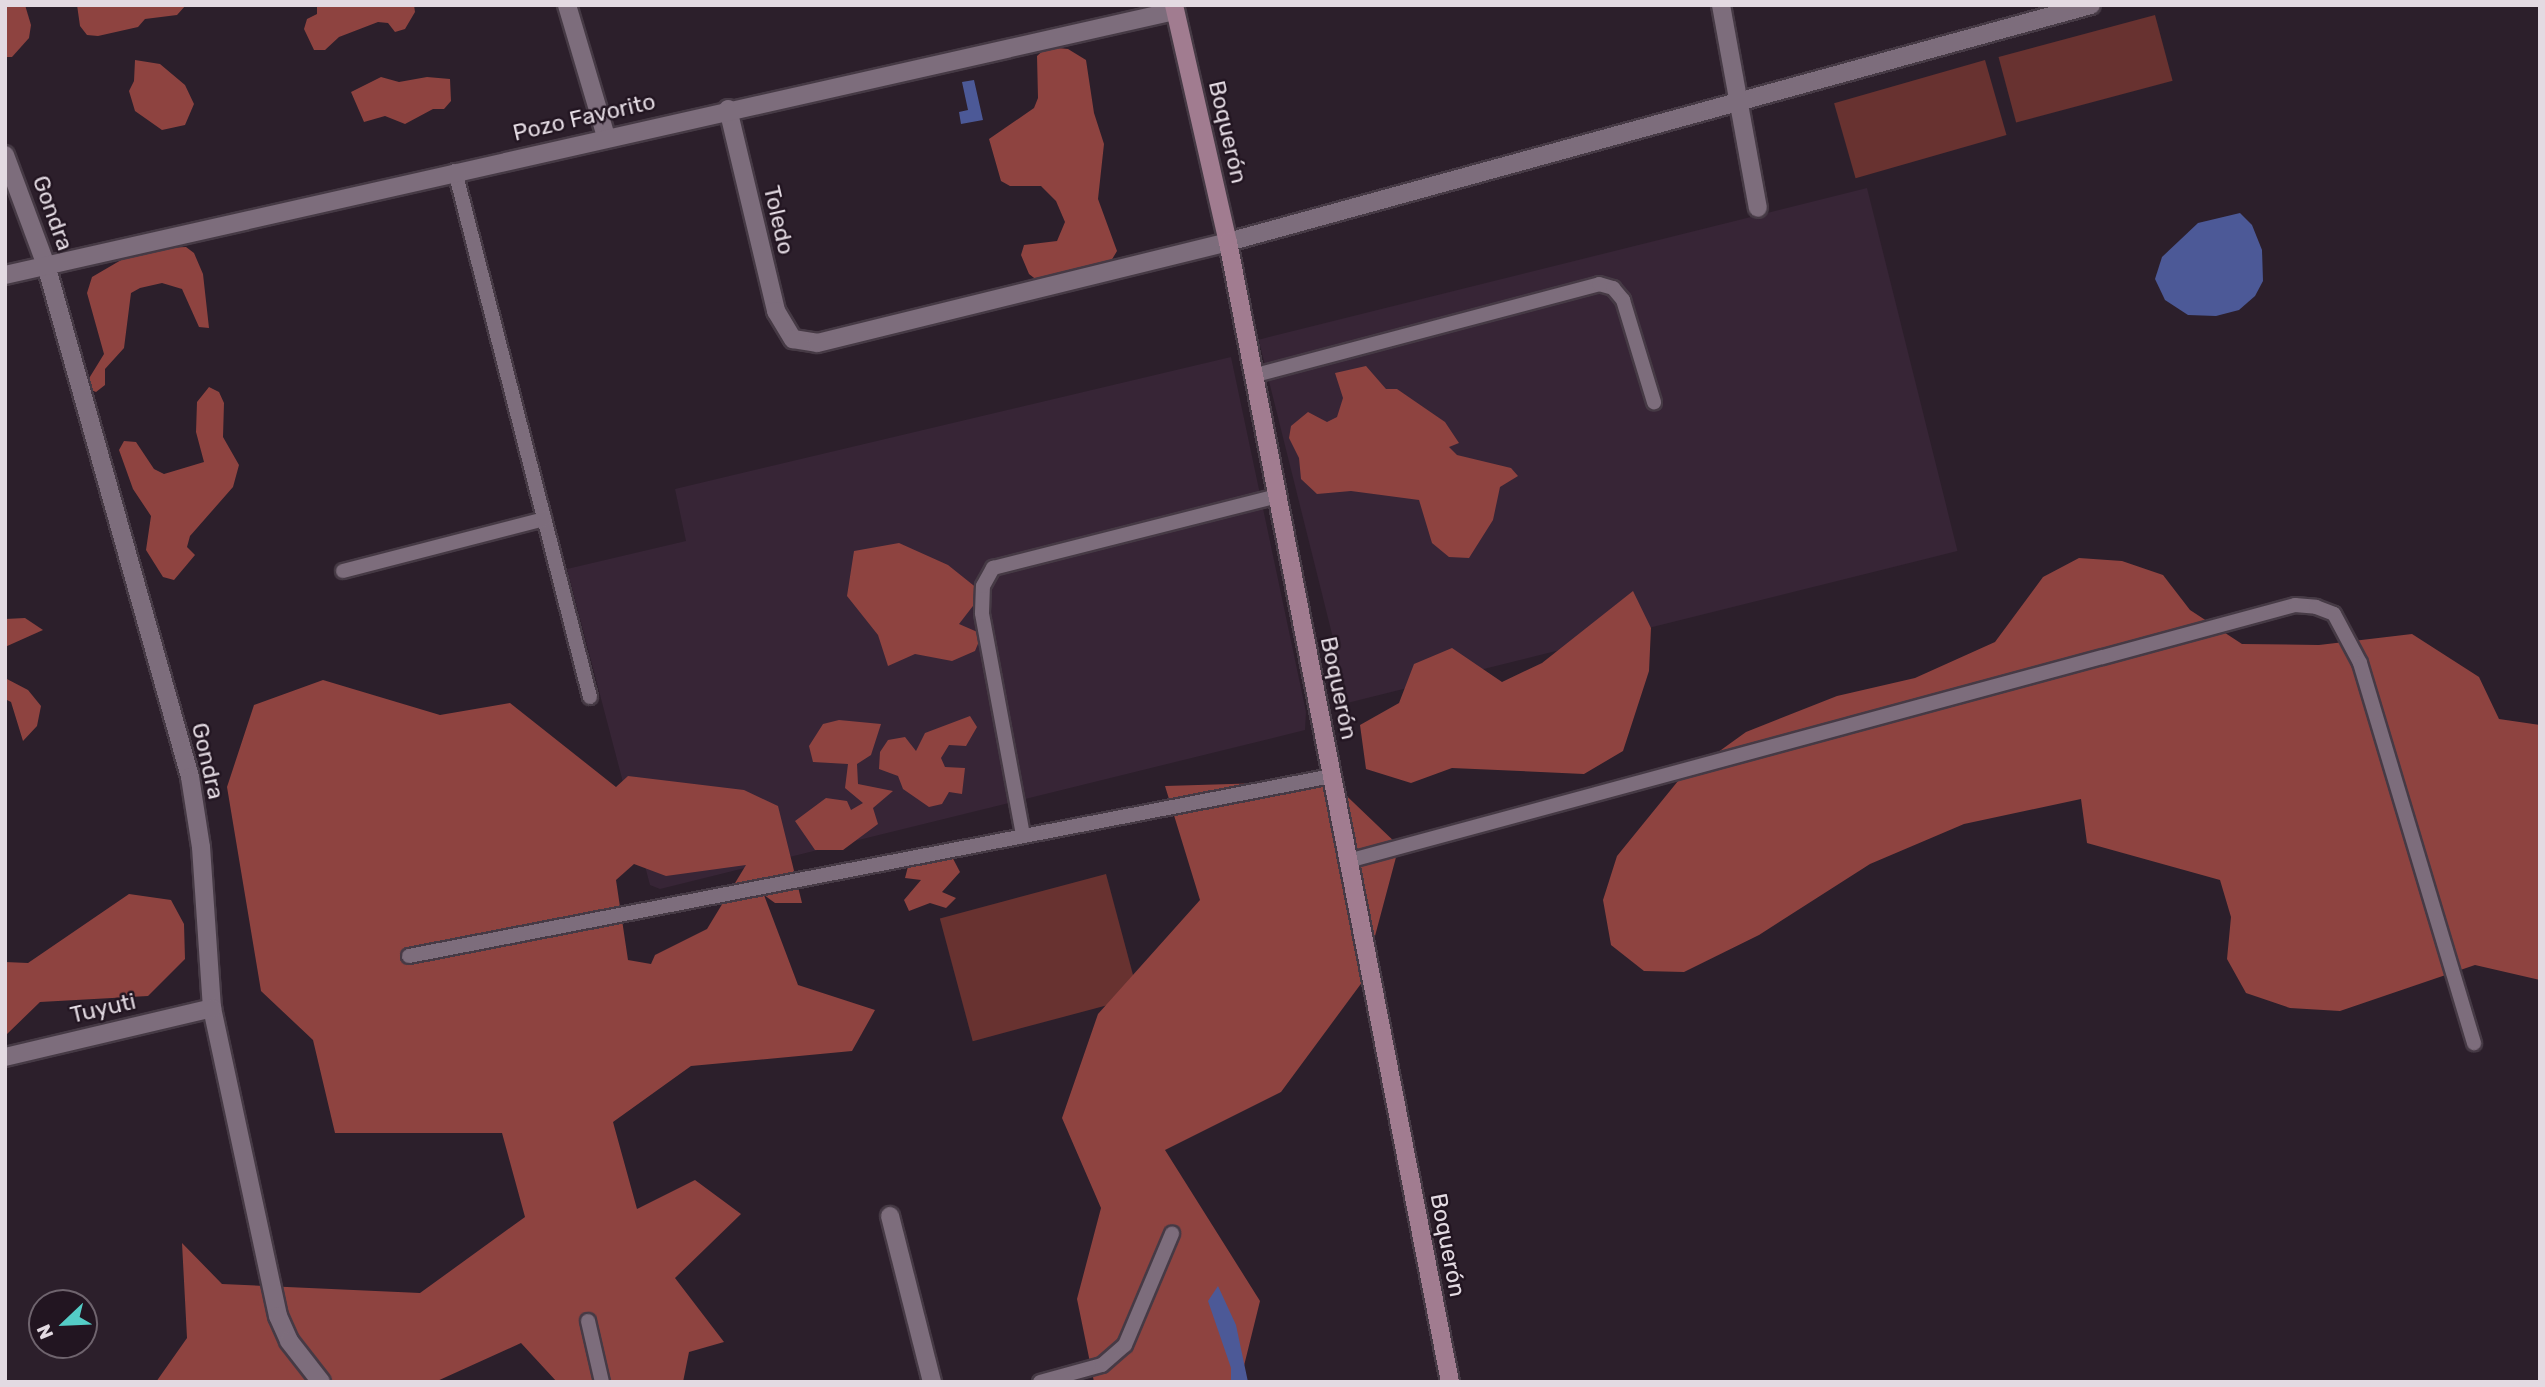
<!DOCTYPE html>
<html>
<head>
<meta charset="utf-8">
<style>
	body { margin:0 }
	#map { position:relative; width:2545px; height:1387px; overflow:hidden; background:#2c1f2b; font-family:Rubik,sans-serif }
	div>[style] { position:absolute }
	.built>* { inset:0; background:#372536; transform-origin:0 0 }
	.green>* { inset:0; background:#683230; transform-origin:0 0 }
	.forest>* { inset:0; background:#8e4340 }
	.water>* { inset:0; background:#4c5997 }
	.roads { filter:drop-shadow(2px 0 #463a45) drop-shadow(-2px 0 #463a45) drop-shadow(0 2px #463a45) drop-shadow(0 -2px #463a45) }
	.lane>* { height:14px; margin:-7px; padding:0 7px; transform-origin:7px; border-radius:7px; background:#7d6d7c }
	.street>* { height:18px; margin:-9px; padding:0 9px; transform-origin:9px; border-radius:9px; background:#7d6d7c }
	.secondary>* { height:18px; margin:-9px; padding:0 9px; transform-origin:9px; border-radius:9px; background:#a17c90 }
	span { translate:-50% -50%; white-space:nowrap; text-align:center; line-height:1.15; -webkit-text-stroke:5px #221521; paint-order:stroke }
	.street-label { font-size:23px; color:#e3dae2 }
	.frame { position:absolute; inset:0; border:7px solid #e3dae2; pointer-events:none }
	.north { position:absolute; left:28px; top:1289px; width:70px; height:70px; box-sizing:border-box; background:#221521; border:2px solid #6f646e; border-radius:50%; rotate:247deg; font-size:19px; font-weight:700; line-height:28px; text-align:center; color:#e3dae2 }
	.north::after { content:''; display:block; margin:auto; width:24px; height:32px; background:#54cdc7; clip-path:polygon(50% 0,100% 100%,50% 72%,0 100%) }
</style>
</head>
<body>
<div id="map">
	<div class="built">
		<i style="left:1867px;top:188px;width:374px;height:627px;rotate:76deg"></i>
		<i style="clip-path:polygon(1231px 357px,1306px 712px,1305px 730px,660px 889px,650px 885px,567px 569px,686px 541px,675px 489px)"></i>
	</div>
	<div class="green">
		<i style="left:2155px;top:15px;width:68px;height:162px;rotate:75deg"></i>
		<i style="left:1985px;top:60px;width:78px;height:157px;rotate:74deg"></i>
		<i style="left:1106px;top:874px;width:127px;height:172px;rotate:75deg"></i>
	</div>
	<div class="forest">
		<i style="clip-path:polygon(5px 5px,25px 5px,31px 25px,29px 38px,12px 57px,5px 57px)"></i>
		<i style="clip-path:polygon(77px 5px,186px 5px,177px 15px,145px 19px,138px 27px,98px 36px,87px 35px,80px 26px)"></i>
		<i style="clip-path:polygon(317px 5px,414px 5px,415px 12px,405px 29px,395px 32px,388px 23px,378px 22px,339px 37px,325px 50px,314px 50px,304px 29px,307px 19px,317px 14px)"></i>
		<i style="clip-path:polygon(1047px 47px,1068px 49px,1086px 60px,1094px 113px,1104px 144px,1098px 199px,1117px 251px,1111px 261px,1081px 275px,1038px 281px,1029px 274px,1021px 255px,1024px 245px,1057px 241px,1065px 222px,1056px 201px,1041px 186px,1010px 186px,1001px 181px,989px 139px,1034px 108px,1038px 98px,1037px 56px)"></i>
		<i style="clip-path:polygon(135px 60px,160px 64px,185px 85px,194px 104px,185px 125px,162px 130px,135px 111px,129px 91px,134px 81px)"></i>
		<i style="clip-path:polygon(381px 77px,399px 82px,427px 77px,450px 79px,451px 101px,444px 109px,433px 109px,405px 124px,385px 116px,364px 122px,351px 92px)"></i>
		<i style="clip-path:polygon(186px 247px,194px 253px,203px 274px,209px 328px,199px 327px,182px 289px,162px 283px,140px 288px,131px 293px,124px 348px,105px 369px,105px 385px,96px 392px,91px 390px,88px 380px,104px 354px,87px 293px,92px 277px,140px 249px)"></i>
		<i style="clip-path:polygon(1366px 366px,1386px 389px,1397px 389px,1445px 422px,1459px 443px,1449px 447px,1457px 455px,1511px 468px,1518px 476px,1500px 487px,1493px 520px,1469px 558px,1449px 557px,1432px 543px,1419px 500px,1351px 491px,1317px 494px,1301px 479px,1299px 458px,1289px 438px,1291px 426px,1308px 412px,1327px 422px,1337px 417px,1343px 398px,1335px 373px)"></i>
		<i style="clip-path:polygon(209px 387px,219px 392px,224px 403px,223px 437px,239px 465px,233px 487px,190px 536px,187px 547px,195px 555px,174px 580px,163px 577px,146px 550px,151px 516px,133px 489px,119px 450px,124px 441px,136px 442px,154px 469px,164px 474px,204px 462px,196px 432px,197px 402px)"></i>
		<i style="clip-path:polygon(899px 543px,948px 565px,983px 593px,959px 624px,982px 634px,975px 651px,952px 661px,915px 654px,888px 666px,878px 635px,847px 596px,854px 551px)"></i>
		<i style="clip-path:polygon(2079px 558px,2122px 561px,2163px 575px,2190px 610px,2242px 644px,2319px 645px,2412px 634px,2479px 677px,2499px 719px,2540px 725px,2540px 980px,2475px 965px,2340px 1011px,2290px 1008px,2246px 993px,2227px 959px,2231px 917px,2220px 880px,2087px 843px,2081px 799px,1964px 824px,1870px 864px,1759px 935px,1684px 972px,1644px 971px,1611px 945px,1603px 900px,1617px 856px,1678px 781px,1746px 732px,1837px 696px,1915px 678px,1995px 642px,2043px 577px)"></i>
		<i style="clip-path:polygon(1633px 591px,1651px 628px,1649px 671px,1623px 751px,1584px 774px,1452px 768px,1411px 783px,1366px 769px,1360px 725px,1399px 703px,1414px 664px,1452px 648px,1502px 682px,1542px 663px)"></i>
		<i style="clip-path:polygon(25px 618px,43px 630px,5px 647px,5px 619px)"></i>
		<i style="clip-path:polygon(5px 678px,28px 690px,41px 706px,37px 726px,23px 741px,11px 702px,5px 699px)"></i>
		<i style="clip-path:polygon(evenodd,323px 680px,440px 715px,510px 703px,616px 787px,628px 776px,744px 790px,778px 806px,802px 903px,775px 903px,764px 895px,798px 985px,875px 1010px,852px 1051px,691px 1066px,613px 1122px,637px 1209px,695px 1180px,741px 1214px,675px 1278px,724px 1342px,689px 1352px,683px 1382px,557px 1382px,521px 1343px,435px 1382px,156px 1382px,187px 1338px,182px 1243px,222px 1284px,420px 1293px,525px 1217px,502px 1133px,335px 1133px,313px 1040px,261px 991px,227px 787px,254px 705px,323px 680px,634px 864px,666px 876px,746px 865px,707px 929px,655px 955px,651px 964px,628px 960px,616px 880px,634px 864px)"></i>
		<i style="clip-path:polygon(970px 716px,977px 727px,966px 746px,949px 745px,941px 758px,945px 767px,965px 768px,962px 794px,949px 792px,942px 804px,929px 807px,903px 789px,898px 776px,879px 769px,880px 752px,888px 740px,905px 737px,916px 751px,925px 733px)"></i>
		<i style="clip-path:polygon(839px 720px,881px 724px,871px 755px,857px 764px,858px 784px,893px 791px,873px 808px,878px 824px,843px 850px,815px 850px,795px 821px,826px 798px,847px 801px,851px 810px,863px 803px,845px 788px,848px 764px,813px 762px,809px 746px,823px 724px)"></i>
		<i style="clip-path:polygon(1331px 781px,1399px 846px,1363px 981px,1281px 1092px,1165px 1150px,1260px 1301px,1240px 1382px,1094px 1382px,1077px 1299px,1101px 1208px,1062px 1118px,1098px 1014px,1200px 900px,1165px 786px)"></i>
		<i style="clip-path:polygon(949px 851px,960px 872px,942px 892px,956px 898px,946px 908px,930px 903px,909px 911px,904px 900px,921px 880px,905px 878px,910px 859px)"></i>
		<i style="clip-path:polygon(129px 894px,171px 900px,184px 924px,185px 959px,148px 996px,40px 1002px,5px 1036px,5px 962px,28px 963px)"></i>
	</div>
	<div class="water">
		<i style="clip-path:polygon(974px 80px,983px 120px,961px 124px,959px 112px,968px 110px,962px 82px)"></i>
		<i style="clip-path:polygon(2240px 213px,2252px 225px,2262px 250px,2263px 281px,2255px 296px,2239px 310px,2216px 316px,2188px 315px,2165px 300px,2155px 279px,2162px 257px,2198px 223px)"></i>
		<i style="clip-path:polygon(1218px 1286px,1236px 1325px,1248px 1382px,1231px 1382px,1231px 1368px,1208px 1301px)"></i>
	</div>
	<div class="roads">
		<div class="lane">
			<i style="left:455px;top:171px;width:543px;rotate:75.61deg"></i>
			<i style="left:1252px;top:376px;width:359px;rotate:-14.8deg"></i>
			<i style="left:1599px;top:284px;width:15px;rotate:16deg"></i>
			<i style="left:1613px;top:288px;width:16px;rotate:50deg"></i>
			<i style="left:1623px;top:300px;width:107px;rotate:73.1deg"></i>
			<i style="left:343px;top:571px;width:208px;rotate:-14.5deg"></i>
			<i style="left:1023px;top:835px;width:226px;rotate:-100.5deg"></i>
			<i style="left:982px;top:613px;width:27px;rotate:-88deg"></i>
			<i style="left:983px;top:586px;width:21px;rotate:-61deg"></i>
			<i style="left:993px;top:568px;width:290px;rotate:-14.2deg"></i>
			<i style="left:1348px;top:861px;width:981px;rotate:-15.13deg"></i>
			<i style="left:2295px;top:605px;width:21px;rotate:5deg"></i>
			<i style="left:2316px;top:607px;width:19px;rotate:21deg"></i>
			<i style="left:2334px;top:614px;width:55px;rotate:62deg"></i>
			<i style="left:2360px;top:663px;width:397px;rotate:73.3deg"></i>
			<i style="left:409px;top:956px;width:940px;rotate:-11.04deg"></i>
			<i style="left:588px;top:1321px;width:63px;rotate:77.1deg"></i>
			<i style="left:1040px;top:1382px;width:64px;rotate:-15.3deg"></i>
			<i style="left:1102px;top:1365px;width:30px;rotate:-41deg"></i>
			<i style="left:1125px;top:1345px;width:121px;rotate:-67.1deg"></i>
		</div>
		<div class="street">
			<i style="left:567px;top:5px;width:138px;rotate:73.5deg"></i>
			<i style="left:1721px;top:5px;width:206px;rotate:79.7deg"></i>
			<i style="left:728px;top:109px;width:208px;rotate:76.6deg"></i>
			<i style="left:776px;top:311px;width:33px;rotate:59deg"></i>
			<i style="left:793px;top:339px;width:24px;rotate:9deg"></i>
			<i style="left:817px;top:343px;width:423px;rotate:-13.8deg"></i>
			<i style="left:1228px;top:242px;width:895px;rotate:-15.36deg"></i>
			<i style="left:5px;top:155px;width:117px;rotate:69.6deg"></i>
			<i style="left:46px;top:265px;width:532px;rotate:74.29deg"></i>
			<i style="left:190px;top:777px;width:71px;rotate:81.1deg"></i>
			<i style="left:201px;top:847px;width:161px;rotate:86.1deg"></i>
			<i style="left:212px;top:1008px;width:315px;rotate:77.9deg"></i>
			<i style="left:278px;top:1316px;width:27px;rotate:66deg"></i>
			<i style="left:289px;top:1341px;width:52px;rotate:52deg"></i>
			<i style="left:5px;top:275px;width:1199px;rotate:-12.72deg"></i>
			<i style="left:5px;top:1057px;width:213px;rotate:-13.3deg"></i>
			<i style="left:890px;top:1216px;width:171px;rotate:75.8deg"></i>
		</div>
		<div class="secondary">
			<i style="left:1174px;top:5px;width:243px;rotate:77.2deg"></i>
			<i style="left:1228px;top:242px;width:1161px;rotate:78.98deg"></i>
		</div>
	</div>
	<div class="street-label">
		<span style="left:584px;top:117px;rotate:-13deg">Pozo Favorito</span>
		<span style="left:1228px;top:132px;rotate:77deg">Boquerón</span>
		<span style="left:53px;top:213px;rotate:70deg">Gondra</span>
		<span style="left:779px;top:220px;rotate:77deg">Toledo</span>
		<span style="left:1339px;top:688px;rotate:78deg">Boquerón</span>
		<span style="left:208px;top:761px;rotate:77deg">Gondra</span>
		<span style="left:103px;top:1008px;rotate:-13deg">Tuyuti</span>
		<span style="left:1448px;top:1245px;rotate:79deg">Boquerón</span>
	</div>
	<div class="frame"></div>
	<div class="north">N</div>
</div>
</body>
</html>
